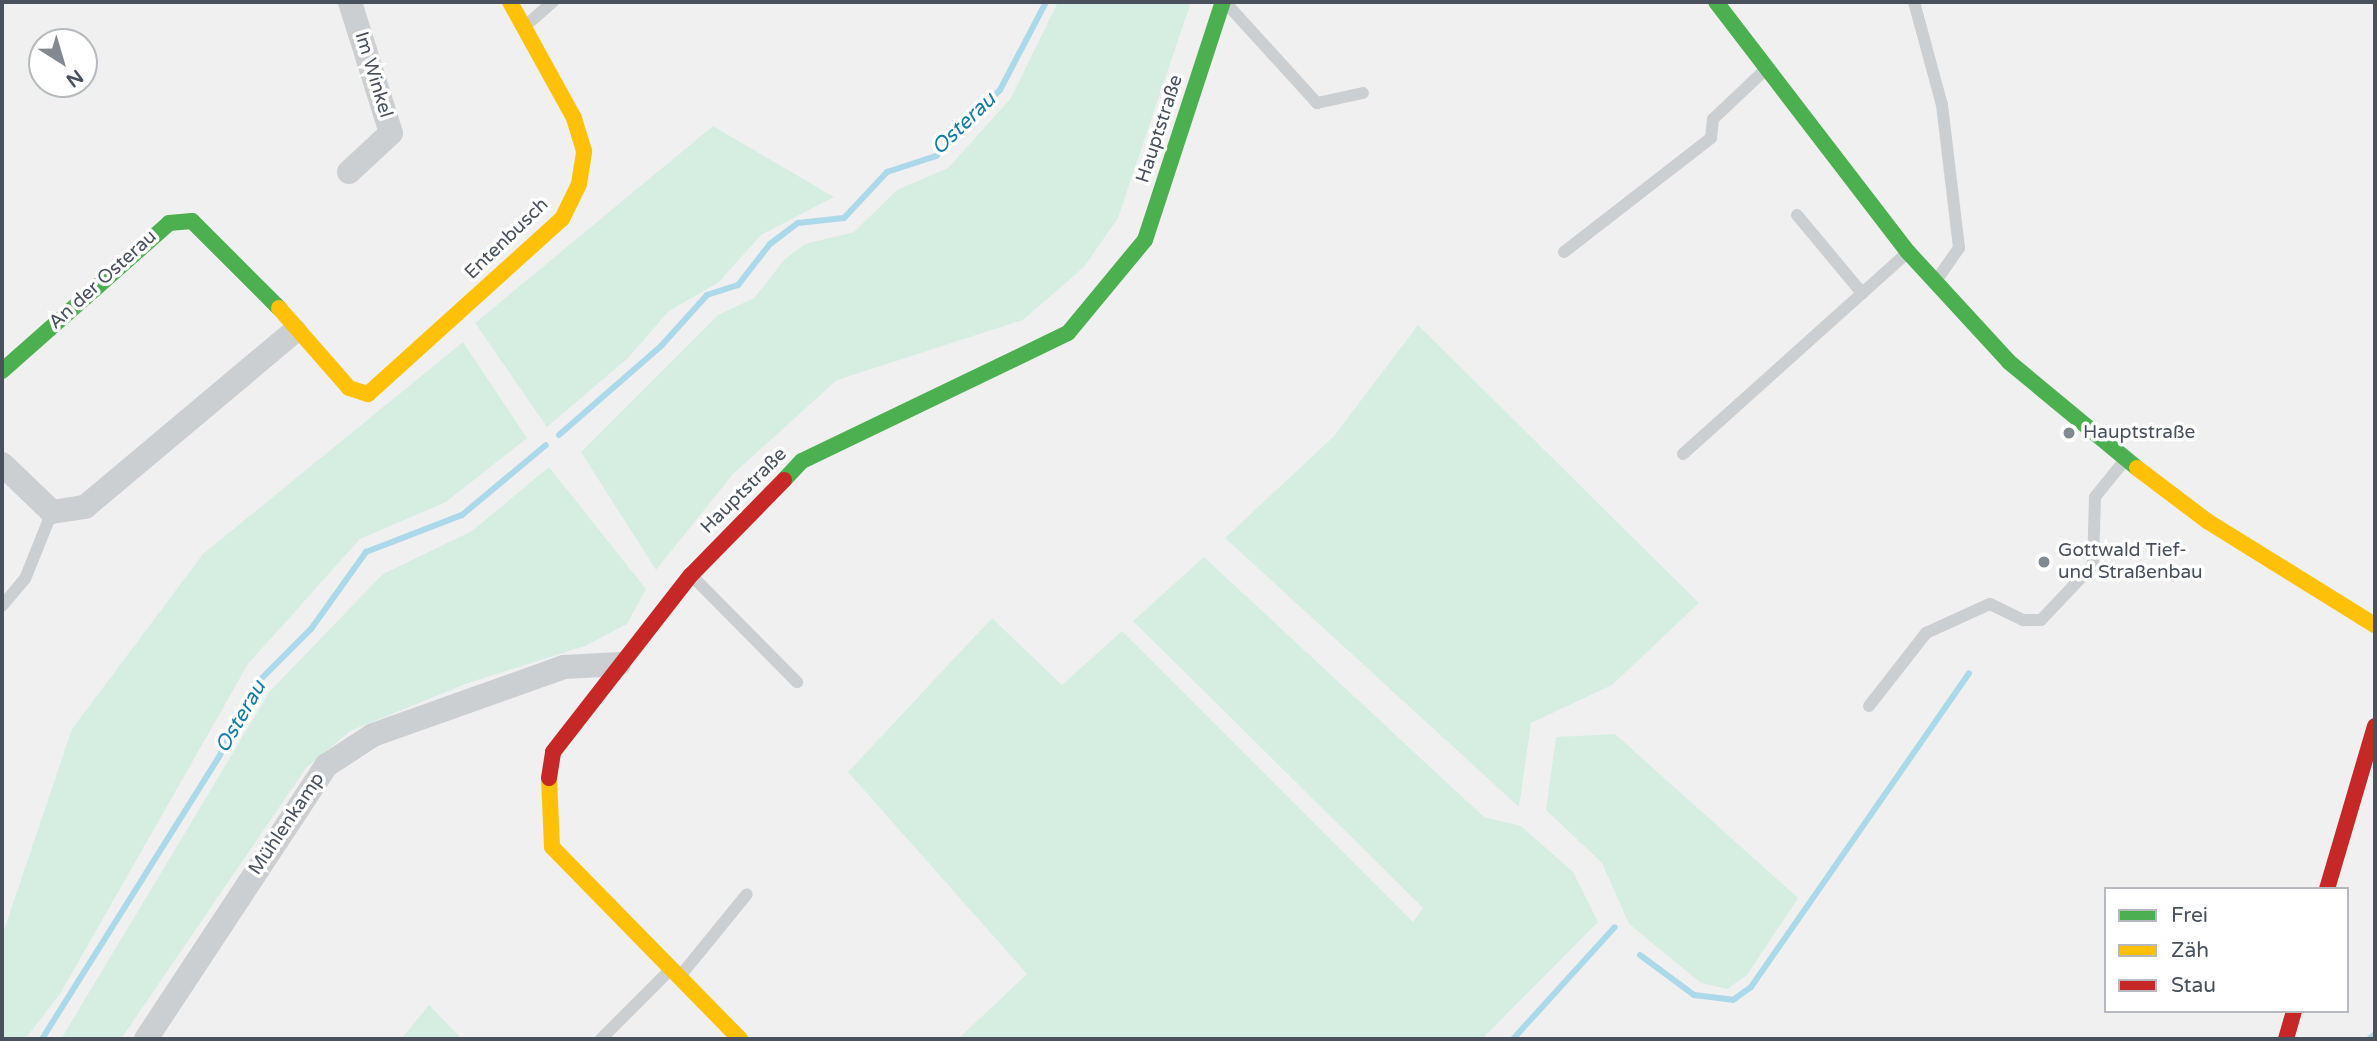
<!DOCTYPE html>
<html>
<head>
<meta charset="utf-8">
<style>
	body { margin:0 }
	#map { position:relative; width:2377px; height:1041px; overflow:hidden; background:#f1f0f0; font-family:"Varela Round",sans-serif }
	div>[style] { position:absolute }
	.green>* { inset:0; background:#d6eee1 }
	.stream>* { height:6px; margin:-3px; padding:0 3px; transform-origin:3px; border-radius:3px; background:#acd9ea }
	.lane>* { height:12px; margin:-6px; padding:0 6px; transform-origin:6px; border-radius:6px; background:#cccfd1 }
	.street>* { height:24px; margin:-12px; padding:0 12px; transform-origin:12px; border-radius:12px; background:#cccfd1 }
	.fast>* { height:16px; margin:-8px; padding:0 8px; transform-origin:8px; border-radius:8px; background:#4caf50 }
	.slow>* { height:16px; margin:-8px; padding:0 8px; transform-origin:8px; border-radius:8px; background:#ffc107 }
	.jam>* { height:16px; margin:-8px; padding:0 8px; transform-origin:8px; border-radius:8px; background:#c62828 }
	.dots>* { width:19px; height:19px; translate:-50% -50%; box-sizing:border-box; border:4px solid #fff; border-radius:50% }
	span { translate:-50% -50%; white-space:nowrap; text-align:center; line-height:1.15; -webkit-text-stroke:7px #fff; paint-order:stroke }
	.street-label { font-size:19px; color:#48515c }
	.poi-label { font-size:19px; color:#48515c }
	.left { translate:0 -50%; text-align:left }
	.water-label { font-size:21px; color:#137ba4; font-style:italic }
	.frame { position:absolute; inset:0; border:4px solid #48515c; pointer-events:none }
	.legend { position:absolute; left:2104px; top:887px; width:245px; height:126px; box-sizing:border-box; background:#fff; border:2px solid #b6b9be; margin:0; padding:9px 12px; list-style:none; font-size:21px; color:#48515c }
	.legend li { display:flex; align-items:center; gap:14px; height:35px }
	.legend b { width:35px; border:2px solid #b6b9be }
	.north { position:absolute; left:28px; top:28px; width:70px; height:70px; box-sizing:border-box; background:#fff; border:2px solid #b6b9be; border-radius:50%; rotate:143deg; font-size:19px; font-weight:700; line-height:28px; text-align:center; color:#48515c }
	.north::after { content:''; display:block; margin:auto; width:24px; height:32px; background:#838990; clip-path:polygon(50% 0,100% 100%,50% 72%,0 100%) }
</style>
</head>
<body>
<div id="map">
	<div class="green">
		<i style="clip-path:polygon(1058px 2px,1191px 2px,1118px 218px,1084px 267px,1023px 320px,837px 380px,733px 474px,656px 570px,581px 452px,718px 315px,754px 298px,785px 259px,805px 244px,854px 232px,897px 190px,948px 168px,1011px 98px)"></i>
		<i style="clip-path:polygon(713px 126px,834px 197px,761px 235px,719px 282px,669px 311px,628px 358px,547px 427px,475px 323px)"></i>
		<i style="clip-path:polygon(1418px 325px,1699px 603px,1612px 685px,1531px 723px,1519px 807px,1225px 538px,1334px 436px)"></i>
		<i style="clip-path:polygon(463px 342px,527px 438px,446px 502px,360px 539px,248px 664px,60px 994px,25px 1039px,2px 1039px,2px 936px,72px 729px,203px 554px)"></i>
		<i style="clip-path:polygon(549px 467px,646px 589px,627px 624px,585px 646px,468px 683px,350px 731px,306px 768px,121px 1039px,61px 1039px,270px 691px,383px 574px,472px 531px)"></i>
		<i style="clip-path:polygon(1204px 557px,1484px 817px,1521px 826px,1573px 872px,1598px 922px,1482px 1039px,958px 1039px,1027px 974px,848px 772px,992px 618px,1062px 685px,1122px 631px,1413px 922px,1423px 908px,1133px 621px)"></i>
		<i style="clip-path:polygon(1615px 734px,1798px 898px,1747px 975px,1727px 989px,1701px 983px,1629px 924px,1602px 863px,1546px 810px,1556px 737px)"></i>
		<i style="clip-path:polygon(429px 1005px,462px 1039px,401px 1039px)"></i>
	</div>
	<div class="stream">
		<i style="left:559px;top:435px;width:137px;rotate:-41.1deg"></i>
		<i style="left:662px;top:345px;width:67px;rotate:-48deg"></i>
		<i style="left:707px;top:295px;width:33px;rotate:-18deg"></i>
		<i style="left:738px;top:285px;width:52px;rotate:-52deg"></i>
		<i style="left:770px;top:244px;width:35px;rotate:-37deg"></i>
		<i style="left:798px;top:223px;width:46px;rotate:-6.2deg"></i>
		<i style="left:844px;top:218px;width:63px;rotate:-46.9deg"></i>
		<i style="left:887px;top:172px;width:52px;rotate:-18.1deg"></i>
		<i style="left:936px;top:156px;width:92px;rotate:-45.9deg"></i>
		<i style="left:1000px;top:90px;width:99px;rotate:-62.4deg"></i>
		<i style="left:1640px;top:955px;width:67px;rotate:36.5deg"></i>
		<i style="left:1694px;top:995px;width:39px;rotate:7deg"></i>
		<i style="left:1733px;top:1000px;width:22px;rotate:-36deg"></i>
		<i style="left:1751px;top:987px;width:382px;rotate:-55.2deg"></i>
		<i style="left:42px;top:1039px;width:335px;rotate:-57.9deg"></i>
		<i style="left:220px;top:755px;width:77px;rotate:-63.8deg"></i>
		<i style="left:254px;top:686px;width:81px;rotate:-45deg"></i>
		<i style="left:311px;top:629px;width:95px;rotate:-54.5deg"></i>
		<i style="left:366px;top:552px;width:103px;rotate:-21.1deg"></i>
		<i style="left:462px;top:515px;width:109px;rotate:-39.8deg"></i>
		<i style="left:1513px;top:1039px;width:151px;rotate:-47.7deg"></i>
		<i style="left:2369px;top:1039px;width:8px;rotate:-40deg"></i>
	</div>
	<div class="lane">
		<i style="left:1225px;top:2px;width:137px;rotate:47.7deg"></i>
		<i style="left:1317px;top:103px;width:47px;rotate:-12.3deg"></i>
		<i style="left:1914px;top:2px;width:107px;rotate:74.8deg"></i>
		<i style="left:1942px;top:105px;width:144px;rotate:83.2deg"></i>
		<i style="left:1959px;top:248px;width:39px;rotate:125deg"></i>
		<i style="left:524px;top:27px;width:38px;rotate:-41deg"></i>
		<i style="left:1797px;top:215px;width:102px;rotate:50.2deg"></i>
		<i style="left:1564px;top:252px;width:186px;rotate:-37.8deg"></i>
		<i style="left:1711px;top:138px;width:19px;rotate:-84deg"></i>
		<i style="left:1713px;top:119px;width:73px;rotate:-43.3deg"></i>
		<i style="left:1683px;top:454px;width:302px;rotate:-41.9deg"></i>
		<i style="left:691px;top:575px;width:151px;rotate:45.3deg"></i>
		<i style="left:2px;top:606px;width:35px;rotate:-50deg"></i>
		<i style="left:25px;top:579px;width:72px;rotate:-68.1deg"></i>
		<i style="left:1869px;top:706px;width:93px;rotate:-52deg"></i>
		<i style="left:1926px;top:633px;width:70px;rotate:-24.4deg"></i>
		<i style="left:1990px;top:604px;width:37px;rotate:26deg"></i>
		<i style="left:2023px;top:620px;width:18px"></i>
		<i style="left:2041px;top:620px;width:76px;rotate:-46.6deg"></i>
		<i style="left:2093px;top:565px;width:68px;rotate:-88.3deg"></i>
		<i style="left:2095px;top:497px;width:46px;rotate:-51.1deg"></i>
		<i style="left:681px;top:975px;width:104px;rotate:-50.8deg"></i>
		<i style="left:601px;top:1039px;width:99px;rotate:-45deg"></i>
	</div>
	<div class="street">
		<i style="left:349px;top:172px;width:57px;rotate:-42.9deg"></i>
		<i style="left:391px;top:133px;width:137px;rotate:-107.4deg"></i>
		<i style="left:2px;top:464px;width:69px;rotate:43.8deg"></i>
		<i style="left:52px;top:512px;width:33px;rotate:-9deg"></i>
		<i style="left:85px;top:507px;width:274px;rotate:-40deg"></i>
		<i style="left:146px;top:1039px;width:328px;rotate:-56.6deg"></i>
		<i style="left:327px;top:765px;width:55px;rotate:-33.1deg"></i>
		<i style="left:373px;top:735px;width:203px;rotate:-19.6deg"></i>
		<i style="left:564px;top:667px;width:55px;rotate:-3.1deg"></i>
	</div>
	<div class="fast">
		<i style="left:1716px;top:2px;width:315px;rotate:52.5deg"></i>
		<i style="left:1908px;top:252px;width:149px;rotate:47.4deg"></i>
		<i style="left:2009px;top:362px;width:166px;rotate:39.6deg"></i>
		<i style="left:2px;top:371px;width:223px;rotate:-41.5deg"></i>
		<i style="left:169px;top:223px;width:23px;rotate:-5deg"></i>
		<i style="left:192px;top:221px;width:123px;rotate:45deg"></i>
		<i style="left:784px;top:480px;width:26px;rotate:-47deg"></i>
		<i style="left:802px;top:461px;width:295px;rotate:-25.7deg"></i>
		<i style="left:1068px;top:333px;width:121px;rotate:-50.4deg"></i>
		<i style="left:1145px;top:240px;width:250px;rotate:-71.9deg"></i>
	</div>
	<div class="slow">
		<i style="left:279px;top:308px;width:106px;rotate:48.8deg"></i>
		<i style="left:349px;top:388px;width:20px;rotate:18deg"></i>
		<i style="left:368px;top:394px;width:261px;rotate:-42.1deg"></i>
		<i style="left:562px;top:219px;width:39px;rotate:-64deg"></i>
		<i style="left:579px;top:184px;width:33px;rotate:-81deg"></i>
		<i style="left:584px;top:151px;width:34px;rotate:-107deg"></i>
		<i style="left:574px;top:118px;width:132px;rotate:-118.9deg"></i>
		<i style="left:2137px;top:468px;width:88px;rotate:37.1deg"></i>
		<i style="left:2207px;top:521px;width:198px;rotate:31.8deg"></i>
		<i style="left:549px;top:778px;width:69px;rotate:87.5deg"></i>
		<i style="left:552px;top:847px;width:269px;rotate:45.6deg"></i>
	</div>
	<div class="jam">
		<i style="left:549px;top:778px;width:26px;rotate:-81deg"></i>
		<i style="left:553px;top:752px;width:224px;rotate:-52.1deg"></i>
		<i style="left:691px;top:575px;width:133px;rotate:-45.6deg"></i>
		<i style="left:2327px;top:889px;width:170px;rotate:-73.6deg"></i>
		<i style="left:2286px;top:1039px;width:29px;rotate:-74deg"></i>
	</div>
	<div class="dots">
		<i style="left:2069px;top:433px;background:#838990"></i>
		<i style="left:2044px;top:562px;background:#838990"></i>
	</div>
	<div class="street-label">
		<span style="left:373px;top:75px;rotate:73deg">Im Winkel</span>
		<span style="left:1160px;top:129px;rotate:-72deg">Hauptstraße</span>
		<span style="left:507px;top:239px;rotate:-44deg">Entenbusch</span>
		<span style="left:103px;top:280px;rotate:-42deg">An der Osterau</span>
		<span style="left:744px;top:491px;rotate:-45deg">Hauptstraße</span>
		<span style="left:287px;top:824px;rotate:-56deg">Mühlenkamp</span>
	</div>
	<div class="poi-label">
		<span class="left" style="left:2083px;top:433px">Hauptstraße</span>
		<span class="left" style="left:2058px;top:562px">Gottwald Tief-<br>und Straßenbau</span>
	</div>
	<div class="water-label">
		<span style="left:964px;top:124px;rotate:-44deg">Osterau</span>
		<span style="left:241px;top:717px;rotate:-60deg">Osterau</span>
	</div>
	<div class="frame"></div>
	<ul class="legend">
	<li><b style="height:9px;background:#4caf50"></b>Frei</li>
	<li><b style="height:9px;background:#ffc107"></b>Zäh</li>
	<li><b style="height:9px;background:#c62828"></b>Stau</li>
	</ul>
	<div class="north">N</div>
</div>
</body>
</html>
